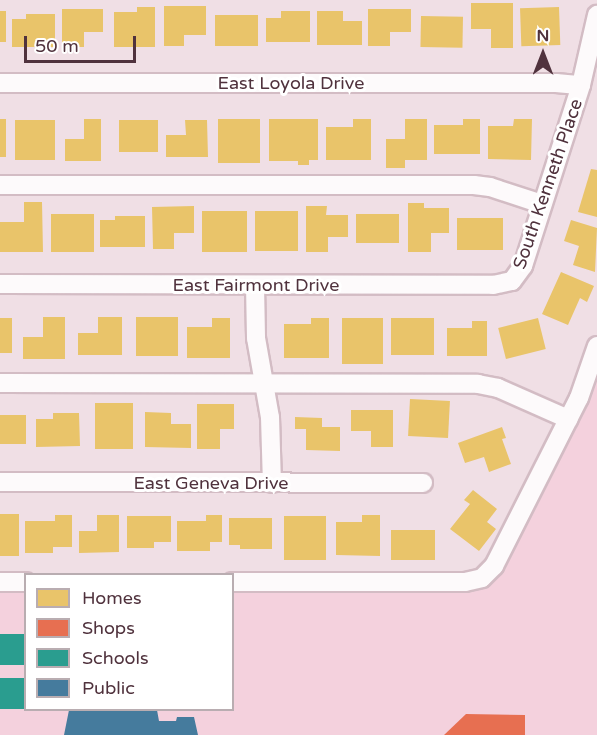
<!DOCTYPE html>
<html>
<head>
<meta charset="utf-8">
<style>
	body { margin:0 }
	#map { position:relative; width:597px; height:735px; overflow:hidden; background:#f0dfe5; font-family:"Varela Round",sans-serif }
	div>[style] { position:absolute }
	.built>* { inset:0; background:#f4d1dd }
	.homes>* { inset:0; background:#e9c46a; transform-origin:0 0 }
	.shops>* { inset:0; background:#e76f51 }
	.schools>* { inset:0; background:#2a9d8f; transform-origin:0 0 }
	.public>* { inset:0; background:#457b9d }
	.roads { filter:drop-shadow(2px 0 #d3bcc4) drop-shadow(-2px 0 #d3bcc4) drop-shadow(0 2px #d3bcc4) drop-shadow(0 -2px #d3bcc4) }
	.minor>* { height:18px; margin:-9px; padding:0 9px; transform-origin:9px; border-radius:9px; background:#fdfafb }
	span { translate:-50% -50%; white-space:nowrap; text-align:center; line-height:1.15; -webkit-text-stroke:6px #fff; paint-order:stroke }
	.street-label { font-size:18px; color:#50323d }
	.legend { position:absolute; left:24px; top:573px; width:210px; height:138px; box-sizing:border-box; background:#fff; border:2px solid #b9adb1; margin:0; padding:8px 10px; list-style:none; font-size:18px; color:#50323d }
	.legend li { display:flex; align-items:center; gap:12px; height:30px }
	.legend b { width:30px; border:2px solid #b9adb1 }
	.north { position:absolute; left:513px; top:24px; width:60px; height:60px; -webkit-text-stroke:4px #fff; paint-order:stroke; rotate:0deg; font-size:16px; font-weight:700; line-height:24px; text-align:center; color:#50323d }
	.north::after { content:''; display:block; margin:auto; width:21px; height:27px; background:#50323d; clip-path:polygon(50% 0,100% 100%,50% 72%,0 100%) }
	.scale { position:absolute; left:24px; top:36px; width:112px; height:27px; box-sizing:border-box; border:3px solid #50323d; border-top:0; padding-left:8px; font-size:18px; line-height:21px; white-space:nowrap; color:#50323d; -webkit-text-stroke:4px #fff; paint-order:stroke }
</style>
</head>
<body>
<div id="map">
	<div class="built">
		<i style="clip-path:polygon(597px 346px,597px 735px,0 735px,0 582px,25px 582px,26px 710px,232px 710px,233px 582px,482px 578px)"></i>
	</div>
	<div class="homes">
		<i style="clip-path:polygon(471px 3px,513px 3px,513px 48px,491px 48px,491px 29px,471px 29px)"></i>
		<i style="clip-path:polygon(164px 6px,206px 6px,206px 35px,184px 35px,184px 46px,164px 46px)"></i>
		<i style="clip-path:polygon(137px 7px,155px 7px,155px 47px,114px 47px,114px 12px,137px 12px)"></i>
		<i style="left:559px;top:7px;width:38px;height:39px;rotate:88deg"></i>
		<i style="clip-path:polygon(62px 9px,103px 9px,103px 32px,84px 32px,84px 47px,62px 47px)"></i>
		<i style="clip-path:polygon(368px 9px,411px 9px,411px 32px,390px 32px,390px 46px,368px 46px)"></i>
		<i style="left:0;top:11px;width:6px;height:31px"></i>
		<i style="clip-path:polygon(281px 11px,310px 11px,310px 42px,266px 42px,266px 18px,281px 18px)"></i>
		<i style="clip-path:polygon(317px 11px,343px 11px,343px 21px,362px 21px,362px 45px,317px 45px)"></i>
		<i style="clip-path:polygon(26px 14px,55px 14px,55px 47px,12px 47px,12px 19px,26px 19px)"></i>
		<i style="left:215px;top:15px;width:43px;height:31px"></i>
		<i style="left:421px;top:16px;width:42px;height:31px;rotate:1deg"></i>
		<i style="left:0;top:119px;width:6px;height:38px"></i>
		<i style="clip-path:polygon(84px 119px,101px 119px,101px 161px,65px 161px,65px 139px,84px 139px)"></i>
		<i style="left:218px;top:119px;width:42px;height:44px"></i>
		<i style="clip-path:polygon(269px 119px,318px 119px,318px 160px,309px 160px,309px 165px,298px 165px,298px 161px,269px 161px)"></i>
		<i style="clip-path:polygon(353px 119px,371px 119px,371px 160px,326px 160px,326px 127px,353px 127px)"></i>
		<i style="clip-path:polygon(405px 119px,427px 119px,427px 160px,405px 160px,405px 168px,386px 168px,386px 139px,405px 139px)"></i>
		<i style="clip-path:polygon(463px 119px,480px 119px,480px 154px,434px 154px,434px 125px,463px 125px)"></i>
		<i style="clip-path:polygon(514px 119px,532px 119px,531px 160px,488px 159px,488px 126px,513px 126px)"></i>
		<i style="left:15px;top:120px;width:40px;height:40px"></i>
		<i style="left:119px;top:120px;width:39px;height:32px"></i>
		<i style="clip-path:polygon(185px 120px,207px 120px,208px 157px,166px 157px,166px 135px,186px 135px)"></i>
		<i style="clip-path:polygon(591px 169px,597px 170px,597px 217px,578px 212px)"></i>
		<i style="clip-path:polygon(24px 202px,42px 202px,43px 252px,0 252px,0 222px,24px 222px)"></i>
		<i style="clip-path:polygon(408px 203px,424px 203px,424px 208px,449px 208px,449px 233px,431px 233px,431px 252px,408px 252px)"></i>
		<i style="clip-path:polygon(194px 206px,194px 233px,174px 233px,174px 249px,153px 249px,152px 207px)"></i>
		<i style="clip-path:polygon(306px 206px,327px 206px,326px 215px,348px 215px,348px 237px,328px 237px,328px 252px,306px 252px)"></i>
		<i style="left:202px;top:211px;width:45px;height:41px"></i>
		<i style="left:255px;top:211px;width:43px;height:40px"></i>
		<i style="left:51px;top:214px;width:43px;height:38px"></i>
		<i style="left:356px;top:214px;width:43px;height:29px"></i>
		<i style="clip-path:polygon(115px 216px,145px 216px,145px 247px,100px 247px,100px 220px,115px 220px)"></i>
		<i style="left:457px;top:218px;width:46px;height:32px"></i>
		<i style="clip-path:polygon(571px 220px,597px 228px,595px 272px,573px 265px,579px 246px,564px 241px)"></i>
		<i style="clip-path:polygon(561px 272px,594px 286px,587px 302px,580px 298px,568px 325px,542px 314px)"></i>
		<i style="clip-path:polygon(43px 317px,65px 317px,65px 359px,23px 359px,23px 337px,43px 337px)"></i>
		<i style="clip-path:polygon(98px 317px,122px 317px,122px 355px,78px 355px,78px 333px,98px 333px)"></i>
		<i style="left:136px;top:317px;width:42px;height:39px"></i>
		<i style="left:0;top:318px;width:12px;height:35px"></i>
		<i style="clip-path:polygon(212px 318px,230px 318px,230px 358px,187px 358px,187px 327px,212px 327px)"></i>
		<i style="clip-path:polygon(311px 318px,329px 318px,329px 358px,284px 358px,284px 324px,311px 324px)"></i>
		<i style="left:342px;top:318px;width:41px;height:46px"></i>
		<i style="left:391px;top:318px;width:43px;height:37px"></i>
		<i style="left:538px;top:318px;width:32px;height:41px;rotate:76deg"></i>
		<i style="clip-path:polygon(472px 321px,487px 321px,487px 356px,447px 356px,447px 328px,472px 328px)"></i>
		<i style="left:410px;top:399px;width:40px;height:37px;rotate:3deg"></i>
		<i style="left:95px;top:403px;width:38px;height:46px"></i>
		<i style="clip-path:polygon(197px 404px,234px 404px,234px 429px,220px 429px,220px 449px,197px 449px)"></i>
		<i style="clip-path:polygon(351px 410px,393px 410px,393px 447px,371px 447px,371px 431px,351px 431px)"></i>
		<i style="clip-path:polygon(145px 412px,171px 413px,171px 424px,191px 424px,191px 448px,145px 447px)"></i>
		<i style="clip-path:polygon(53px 413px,79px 413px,80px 446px,36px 447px,36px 419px,53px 419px)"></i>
		<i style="left:0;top:415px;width:26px;height:29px"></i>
		<i style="clip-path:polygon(295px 417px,322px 418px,322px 427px,340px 427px,340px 451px,306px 450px,306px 429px,295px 429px)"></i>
		<i style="clip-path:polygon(502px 427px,506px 438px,502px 439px,511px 464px,489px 472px,484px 457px,465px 463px,458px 443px)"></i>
		<i style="clip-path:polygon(473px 490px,497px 509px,487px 522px,496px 529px,479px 551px,450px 529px,470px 504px,464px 500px)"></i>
		<i style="left:0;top:514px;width:19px;height:42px"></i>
		<i style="clip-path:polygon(55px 515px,72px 515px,72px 547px,53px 547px,53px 553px,25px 553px,25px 521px,55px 521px)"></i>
		<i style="clip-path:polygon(97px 515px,119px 515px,119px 552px,79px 553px,79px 531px,97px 531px)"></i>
		<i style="clip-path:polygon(206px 515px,222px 515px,222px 542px,210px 542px,210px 551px,177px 551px,177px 521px,206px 521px)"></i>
		<i style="clip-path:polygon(362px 515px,380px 515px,380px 556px,336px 555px,336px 522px,362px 522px)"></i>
		<i style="clip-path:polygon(127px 516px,171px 516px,171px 542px,154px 542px,154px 548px,127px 548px)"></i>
		<i style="left:284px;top:516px;width:42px;height:44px"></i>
		<i style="clip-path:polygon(229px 518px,272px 518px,272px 549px,240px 549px,240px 545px,229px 545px)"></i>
		<i style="left:391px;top:530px;width:44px;height:30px"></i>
	</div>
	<div class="shops">
		<i style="clip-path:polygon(466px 714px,525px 715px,525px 735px,444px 735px)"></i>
	</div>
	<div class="schools">
		<i style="left:0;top:634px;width:26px;height:31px"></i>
		<i style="left:0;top:678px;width:26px;height:31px"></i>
	</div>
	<div class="public">
		<i style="clip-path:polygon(69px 710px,157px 710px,159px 721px,176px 721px,177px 717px,194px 717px,198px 735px,64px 735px)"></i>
	</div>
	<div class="roads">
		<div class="minor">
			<i style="left:0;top:83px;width:556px"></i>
			<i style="left:556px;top:83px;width:25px;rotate:5deg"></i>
			<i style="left:0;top:185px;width:474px"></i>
			<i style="left:474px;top:185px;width:16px;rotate:7deg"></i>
			<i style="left:490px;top:187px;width:55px;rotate:18.1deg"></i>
			<i style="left:0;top:284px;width:493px;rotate:0.1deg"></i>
			<i style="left:493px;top:285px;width:19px;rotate:-12deg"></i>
			<i style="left:512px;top:281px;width:19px;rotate:-54deg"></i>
			<i style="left:523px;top:266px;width:190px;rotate:-72.2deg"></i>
			<i style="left:581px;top:85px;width:72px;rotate:-77.1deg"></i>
			<i style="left:255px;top:285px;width:53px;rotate:88.9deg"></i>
			<i style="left:256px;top:338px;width:80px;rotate:80deg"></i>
			<i style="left:270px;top:417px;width:66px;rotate:88.3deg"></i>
			<i style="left:0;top:383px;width:478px;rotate:0.1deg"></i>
			<i style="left:478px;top:384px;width:20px;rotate:11deg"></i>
			<i style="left:498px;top:388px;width:77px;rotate:23.9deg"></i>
			<i style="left:0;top:482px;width:423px;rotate:0.1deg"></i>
			<i style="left:0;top:582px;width:26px"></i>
			<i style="left:232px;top:582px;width:233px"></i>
			<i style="left:465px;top:582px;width:17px;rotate:-13deg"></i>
			<i style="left:482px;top:578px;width:17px;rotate:-45deg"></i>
			<i style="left:494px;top:566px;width:188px;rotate:-63.2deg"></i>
			<i style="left:579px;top:398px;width:55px;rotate:-70.9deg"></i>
		</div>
	</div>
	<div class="street-label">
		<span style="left:291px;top:83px">East Loyola Drive</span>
		<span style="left:548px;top:184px;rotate:-71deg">South Kenneth Place</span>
		<span style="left:256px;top:285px">East Fairmont Drive</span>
		<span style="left:211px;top:483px">East Geneva Drive</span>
	</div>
	<ul class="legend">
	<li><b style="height:16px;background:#e9c46a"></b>Homes</li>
	<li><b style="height:16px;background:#e76f51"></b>Shops</li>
	<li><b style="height:16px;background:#2a9d8f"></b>Schools</li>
	<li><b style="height:16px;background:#457b9d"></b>Public</li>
	</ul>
	<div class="north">N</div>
	<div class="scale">50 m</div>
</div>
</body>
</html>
